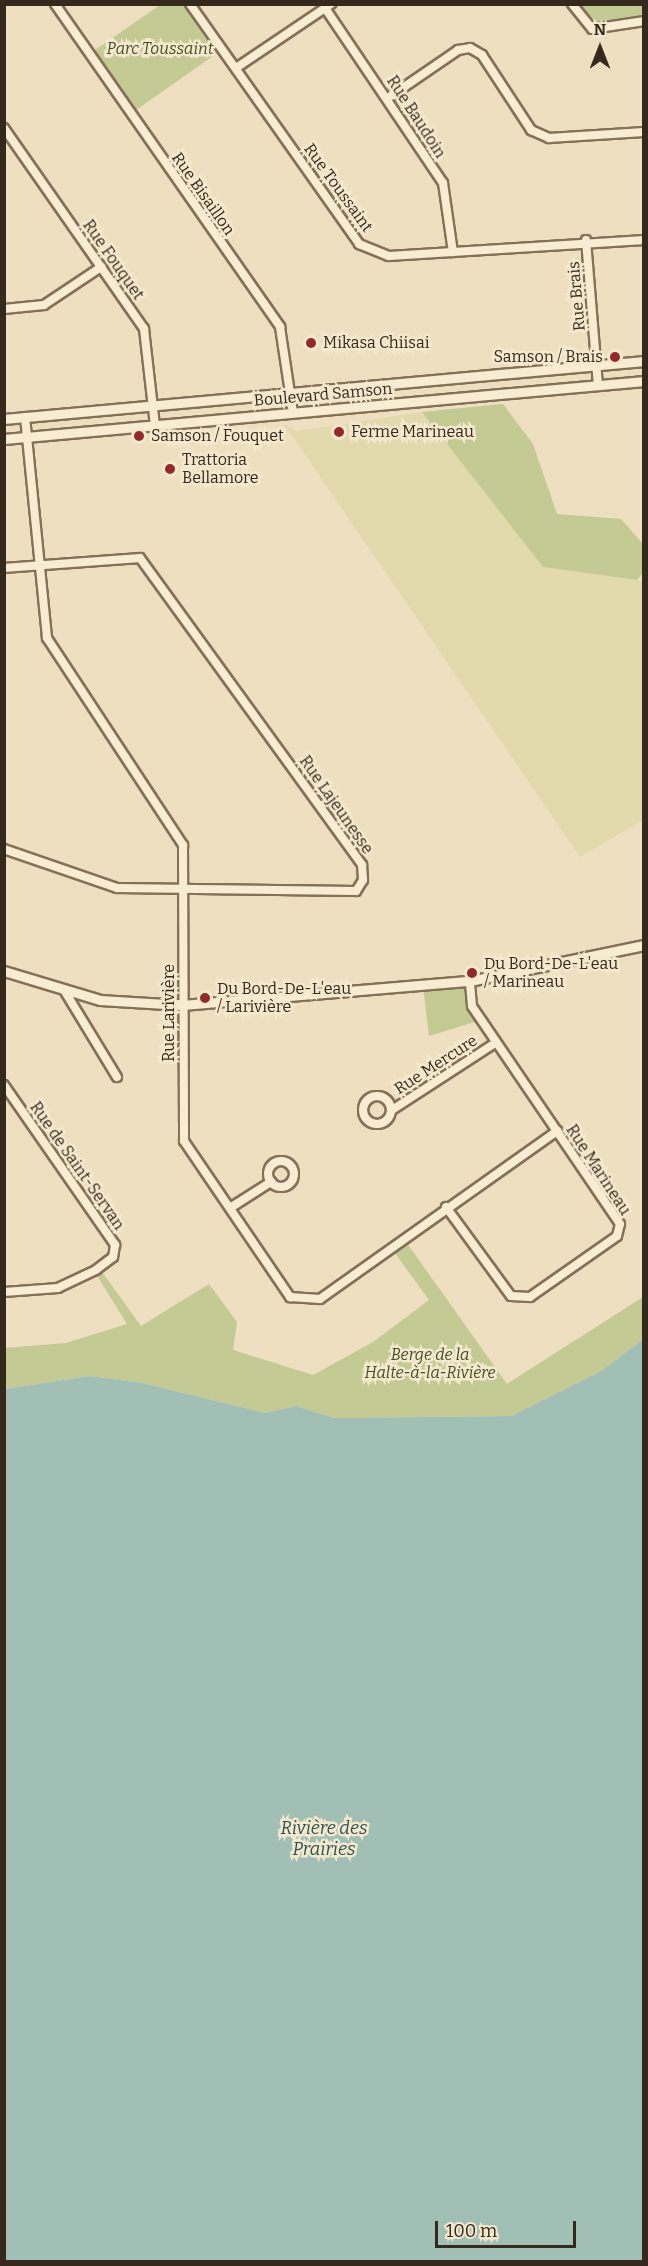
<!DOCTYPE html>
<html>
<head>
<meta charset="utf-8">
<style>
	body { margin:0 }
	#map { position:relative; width:648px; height:2266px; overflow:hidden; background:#eddfbf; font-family:Bitter,serif }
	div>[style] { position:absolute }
	.farmland>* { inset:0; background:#e2daad }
	.green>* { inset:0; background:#c4ca94 }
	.water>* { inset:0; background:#a2bfb6 }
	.roads { filter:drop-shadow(2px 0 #857058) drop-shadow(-2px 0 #857058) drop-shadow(0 2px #857058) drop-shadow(0 -2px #857058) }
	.minor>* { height:8px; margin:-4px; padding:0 4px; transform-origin:4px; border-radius:4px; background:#f8edd2 }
	.minor>.ring { margin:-4px; padding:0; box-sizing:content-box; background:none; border:8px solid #f8edd2; border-radius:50% }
	.tertiary>* { height:9px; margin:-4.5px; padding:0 4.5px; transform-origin:4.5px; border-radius:4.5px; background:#f8edd2 }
	.dots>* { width:16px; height:16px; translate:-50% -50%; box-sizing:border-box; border:3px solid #f4e9ce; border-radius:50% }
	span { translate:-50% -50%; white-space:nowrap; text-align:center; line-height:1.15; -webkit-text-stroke:5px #f4e9ce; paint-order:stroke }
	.park-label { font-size:16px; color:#455123; font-style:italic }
	.street-label { font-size:16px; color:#35281c }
	.poi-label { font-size:16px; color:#35281c }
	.left { translate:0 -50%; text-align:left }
	.right { translate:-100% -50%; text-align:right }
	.water-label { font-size:18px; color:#2c5452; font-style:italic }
	.frame { position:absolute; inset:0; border:6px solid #35281c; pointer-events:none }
	.north { position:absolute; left:570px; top:18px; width:60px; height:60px; -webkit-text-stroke:4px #f4e9ce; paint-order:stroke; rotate:0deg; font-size:16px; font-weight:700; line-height:24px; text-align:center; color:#35281c }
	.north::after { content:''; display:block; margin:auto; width:21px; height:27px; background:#35281c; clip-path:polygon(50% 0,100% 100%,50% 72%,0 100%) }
	.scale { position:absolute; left:435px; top:2221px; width:141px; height:27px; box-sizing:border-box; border:3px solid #35281c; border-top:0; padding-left:8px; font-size:18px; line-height:21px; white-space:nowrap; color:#35281c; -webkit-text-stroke:4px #f4e9ce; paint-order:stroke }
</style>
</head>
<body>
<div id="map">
	<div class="farmland">
		<i style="clip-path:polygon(422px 412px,543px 567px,643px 581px,643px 820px,580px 857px,284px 424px,296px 431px)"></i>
	</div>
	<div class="green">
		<i style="clip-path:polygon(183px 5px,216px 54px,136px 110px,95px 50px,160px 5px)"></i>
		<i style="clip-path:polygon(580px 5px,643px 5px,643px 13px,633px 20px,599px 24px)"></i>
		<i style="clip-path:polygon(503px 404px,533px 444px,557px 514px,621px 519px,643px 544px,643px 573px,637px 580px,543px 567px,422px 412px)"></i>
		<i style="clip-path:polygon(470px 981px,472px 1006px,481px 1020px,429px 1036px,423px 986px)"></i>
		<i style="clip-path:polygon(404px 1239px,507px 1384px,643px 1297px,643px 1339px,603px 1370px,511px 1416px,334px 1418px,296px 1406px,265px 1413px,143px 1383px,89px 1376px,5px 1389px,4px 1348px,66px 1343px,127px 1324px,96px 1274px,102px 1272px,141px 1326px,209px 1284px,237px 1322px,233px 1350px,313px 1375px,373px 1342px,429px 1300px,392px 1249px)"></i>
	</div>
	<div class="water">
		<i style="clip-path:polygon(643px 1339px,643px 2261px,5px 2261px,5px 1389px,89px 1376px,143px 1383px,265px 1413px,296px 1406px,334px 1418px,511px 1416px,603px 1370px)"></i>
	</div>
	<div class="roads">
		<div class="minor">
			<i style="left:55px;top:4px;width:394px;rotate:55.1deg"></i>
			<i style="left:280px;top:327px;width:87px;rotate:81.4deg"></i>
			<i style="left:190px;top:4px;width:294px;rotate:54.8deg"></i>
			<i style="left:359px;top:244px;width:32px;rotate:22deg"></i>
			<i style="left:389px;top:256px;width:256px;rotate:-3.6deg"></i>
			<i style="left:572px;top:4px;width:32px;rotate:51deg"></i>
			<i style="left:592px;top:29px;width:53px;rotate:-8.7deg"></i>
			<i style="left:325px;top:8px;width:211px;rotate:56deg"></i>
			<i style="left:443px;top:183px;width:70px;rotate:81.8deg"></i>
			<i style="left:236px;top:68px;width:115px;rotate:-34deg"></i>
			<i style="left:388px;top:98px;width:85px;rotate:-34.4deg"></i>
			<i style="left:458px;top:50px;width:12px;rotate:-9deg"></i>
			<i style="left:470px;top:48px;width:14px;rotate:30deg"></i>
			<i style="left:482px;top:55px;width:90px;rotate:56.8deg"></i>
			<i style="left:531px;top:130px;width:20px;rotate:24deg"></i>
			<i style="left:549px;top:138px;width:95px;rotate:-3.6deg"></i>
			<i style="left:4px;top:128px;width:245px;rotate:55.1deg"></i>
			<i style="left:144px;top:329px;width:97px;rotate:83.5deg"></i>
			<i style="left:586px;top:240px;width:145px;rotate:85.3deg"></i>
			<i style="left:4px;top:309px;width:40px;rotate:-5.7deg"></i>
			<i style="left:44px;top:305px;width:69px;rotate:-33.7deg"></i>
			<i style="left:25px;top:417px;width:222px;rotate:84.3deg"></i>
			<i style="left:47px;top:638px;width:248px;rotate:56.7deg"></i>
			<i style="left:183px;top:845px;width:296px;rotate:89.8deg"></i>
			<i style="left:184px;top:1141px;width:189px;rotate:55.8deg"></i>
			<i style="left:290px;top:1297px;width:30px;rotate:4deg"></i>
			<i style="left:320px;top:1299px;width:291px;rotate:-35.3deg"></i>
			<i style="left:4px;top:568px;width:136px;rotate:-4.2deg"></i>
			<i style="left:140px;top:558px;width:379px;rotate:54.1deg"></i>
			<i style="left:362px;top:865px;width:15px;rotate:86deg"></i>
			<i style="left:363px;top:880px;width:13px;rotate:122deg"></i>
			<i style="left:356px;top:891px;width:239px;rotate:-179.3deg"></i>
			<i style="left:117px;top:888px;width:120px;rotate:-161deg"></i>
			<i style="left:64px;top:990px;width:102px;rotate:58.7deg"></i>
			<i style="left:4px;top:1085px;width:195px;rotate:55.2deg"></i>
			<i style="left:115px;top:1245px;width:12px;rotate:99deg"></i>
			<i style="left:113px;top:1257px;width:21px;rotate:143deg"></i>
			<i style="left:96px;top:1270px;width:42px;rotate:154.7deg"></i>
			<i style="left:58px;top:1288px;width:54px;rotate:175.8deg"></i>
			<i class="ring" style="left:363px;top:1096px;width:20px;height:20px"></i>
			<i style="left:392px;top:1110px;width:123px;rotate:-33deg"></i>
			<i class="ring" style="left:268px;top:1161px;width:18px;height:18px"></i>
			<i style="left:446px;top:1207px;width:110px;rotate:53.9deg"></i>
			<i style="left:511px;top:1296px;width:19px;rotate:3deg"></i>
			<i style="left:530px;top:1297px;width:106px;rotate:-35deg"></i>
			<i style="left:617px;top:1236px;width:12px;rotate:-76deg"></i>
			<i style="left:620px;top:1224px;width:263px;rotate:-124.2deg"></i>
			<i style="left:472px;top:1006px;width:25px;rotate:-95deg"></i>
			<i style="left:230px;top:1208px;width:49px;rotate:-32.4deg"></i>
		</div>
		<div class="tertiary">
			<i style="left:4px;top:419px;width:643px;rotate:-5.18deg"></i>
			<i style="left:4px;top:439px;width:643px;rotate:-5.18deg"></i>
			<i style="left:4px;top:971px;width:100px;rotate:16.8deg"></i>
			<i style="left:100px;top:1000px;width:82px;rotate:3.5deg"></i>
			<i style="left:182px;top:1005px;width:289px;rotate:-4.8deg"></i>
			<i style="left:470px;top:981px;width:178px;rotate:-11.7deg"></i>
		</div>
	</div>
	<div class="dots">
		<i style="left:311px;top:343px;background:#932929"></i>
		<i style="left:615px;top:357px;background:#932929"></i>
		<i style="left:339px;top:432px;background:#932929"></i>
		<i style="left:139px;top:436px;background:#932929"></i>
		<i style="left:170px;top:469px;background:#932929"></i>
		<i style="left:472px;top:973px;background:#932929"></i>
		<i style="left:205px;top:998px;background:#932929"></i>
	</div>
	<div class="park-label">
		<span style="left:160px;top:49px">Parc Toussaint</span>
		<span style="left:430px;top:1364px">Berge de la<br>Halte-à-la-Rivière</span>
	</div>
	<div class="street-label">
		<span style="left:416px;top:117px;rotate:57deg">Rue Baudoin</span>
		<span style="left:338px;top:188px;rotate:54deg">Rue Toussaint</span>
		<span style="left:203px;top:194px;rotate:55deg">Rue Bisaillon</span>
		<span style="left:113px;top:260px;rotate:55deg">Rue Fouquet</span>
		<span style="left:577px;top:296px;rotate:-95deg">Rue Brais</span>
		<span style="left:323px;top:395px;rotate:-5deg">Boulevard Samson</span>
		<span style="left:336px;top:805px;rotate:55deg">Rue Lajeunesse</span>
		<span style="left:169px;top:1013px;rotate:-90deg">Rue Larivière</span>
		<span style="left:436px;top:1065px;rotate:-33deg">Rue Mercure</span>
		<span style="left:77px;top:1166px;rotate:55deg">Rue de Saint-Servan</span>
		<span style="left:598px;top:1170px;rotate:57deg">Rue Marineau</span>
	</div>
	<div class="poi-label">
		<span class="left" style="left:323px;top:343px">Mikasa Chiisai</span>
		<span class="right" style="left:603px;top:357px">Samson / Brais</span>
		<span class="left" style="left:351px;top:432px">Ferme Marineau</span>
		<span class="left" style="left:151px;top:436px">Samson / Fouquet</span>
		<span class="left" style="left:182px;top:469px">Trattoria<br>Bellamore</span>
		<span class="left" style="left:484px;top:973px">Du Bord-De-L'eau<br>/ Marineau</span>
		<span class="left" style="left:217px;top:998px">Du Bord-De-L'eau<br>/ Larivière</span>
	</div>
	<div class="water-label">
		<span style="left:324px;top:1839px">Rivière des<br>Prairies</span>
	</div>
	<div class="frame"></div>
	<div class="north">N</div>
	<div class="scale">100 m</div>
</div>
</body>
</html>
